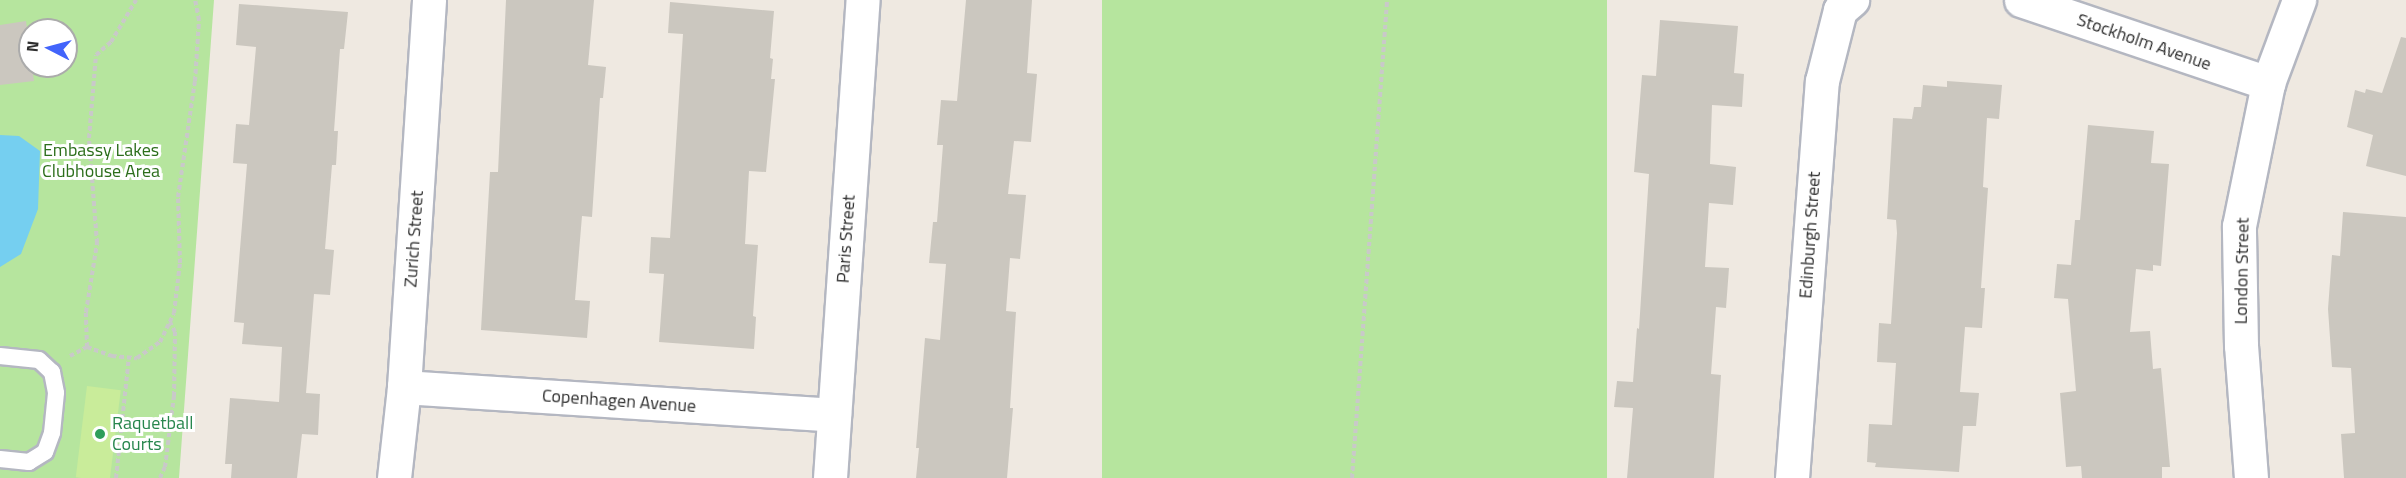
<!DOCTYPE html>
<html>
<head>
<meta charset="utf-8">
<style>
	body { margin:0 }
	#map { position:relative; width:2406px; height:478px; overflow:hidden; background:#efe9e1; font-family:"Titillium Web",sans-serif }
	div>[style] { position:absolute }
	.green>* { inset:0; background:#b6e59e; transform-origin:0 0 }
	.pitch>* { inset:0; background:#c9ec9a; transform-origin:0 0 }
	.water>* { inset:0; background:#75cff0 }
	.building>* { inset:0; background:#cbc7bf }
	.path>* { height:4px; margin-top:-2px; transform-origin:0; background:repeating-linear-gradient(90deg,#c9c9c9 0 4.5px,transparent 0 7.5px) }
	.roads { filter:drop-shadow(2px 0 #b4b7c1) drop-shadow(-2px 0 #b4b7c1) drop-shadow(0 2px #b4b7c1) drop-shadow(0 -2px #b4b7c1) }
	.lane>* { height:16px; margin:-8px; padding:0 8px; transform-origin:8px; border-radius:8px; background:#fff }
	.street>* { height:33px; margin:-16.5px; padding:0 16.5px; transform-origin:16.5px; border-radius:16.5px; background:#fff }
	.dots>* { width:16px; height:16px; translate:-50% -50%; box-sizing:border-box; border:3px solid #fff; border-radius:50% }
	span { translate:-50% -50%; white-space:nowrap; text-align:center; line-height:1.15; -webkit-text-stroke:6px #fff; paint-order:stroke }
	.street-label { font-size:18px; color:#2e2e2e }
	.park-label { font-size:18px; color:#2c6e1b }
	.leisure-label { font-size:18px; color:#27864d }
	.left { translate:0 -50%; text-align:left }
	.north { position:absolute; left:18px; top:18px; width:60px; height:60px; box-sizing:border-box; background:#fff; border:2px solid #ababab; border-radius:50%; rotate:276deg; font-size:16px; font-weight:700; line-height:24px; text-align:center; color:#2e2e2e }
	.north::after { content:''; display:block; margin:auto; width:21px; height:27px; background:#4264fb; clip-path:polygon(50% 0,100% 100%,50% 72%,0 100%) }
</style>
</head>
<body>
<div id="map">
	<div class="green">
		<i style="clip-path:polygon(evenodd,0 0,214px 0,179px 478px,0 478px,0 0,30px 30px,66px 30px,66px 66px,30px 66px,30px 30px)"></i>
		<i style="left:1102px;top:0;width:505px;height:479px"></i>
	</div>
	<div class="pitch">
		<i style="left:87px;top:386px;width:34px;height:92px;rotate:7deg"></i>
	</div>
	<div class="water">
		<i style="clip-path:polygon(0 135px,19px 136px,40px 151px,38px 209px,21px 254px,0 267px)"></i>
	</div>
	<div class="building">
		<i style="clip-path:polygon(506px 0,594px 0,588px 65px,606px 67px,603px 98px,600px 98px,592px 217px,582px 216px,575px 300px,590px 301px,587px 338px,481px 330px,490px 172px,498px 172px)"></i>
		<i style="clip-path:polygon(966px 0,1032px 0,1027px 73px,1037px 74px,1031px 142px,1014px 141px,1008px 194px,1026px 195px,1020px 259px,1010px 258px,1006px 311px,1016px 312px,1010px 408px,1013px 408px,1007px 478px,916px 478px,919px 448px,916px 448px,925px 338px,940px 340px,946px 264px,929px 263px,933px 222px,937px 222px,943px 145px,937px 145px,941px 100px,957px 101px)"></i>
		<i style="clip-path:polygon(670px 2px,774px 11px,770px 58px,773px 59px,771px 79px,775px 79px,766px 172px,749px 171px,745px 244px,758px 245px,753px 316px,756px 317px,754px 349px,659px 342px,664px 274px,649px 273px,651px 237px,670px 238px,683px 34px,668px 33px)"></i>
		<i style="clip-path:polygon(239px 4px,348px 12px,344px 49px,340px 49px,334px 131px,338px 131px,336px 165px,332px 165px,325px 249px,334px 250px,330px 295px,314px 294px,306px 393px,320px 394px,318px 435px,302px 434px,297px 478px,231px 478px,232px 464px,225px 464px,230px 398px,279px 402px,282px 347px,242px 344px,244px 323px,234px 322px,247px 164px,233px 163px,236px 124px,249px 125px,256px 47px,236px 45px)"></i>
		<i style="clip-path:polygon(1660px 20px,1738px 26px,1734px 73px,1744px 74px,1742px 107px,1712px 105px,1710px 164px,1736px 167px,1733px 205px,1709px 203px,1705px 267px,1729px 268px,1726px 308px,1716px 307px,1711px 374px,1721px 375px,1714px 478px,1627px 478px,1633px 408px,1614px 407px,1617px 381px,1633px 382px,1637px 328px,1639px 329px,1649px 174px,1634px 172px,1642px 75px,1656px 76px)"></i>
		<i style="clip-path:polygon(26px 21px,34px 81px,0 85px,0 25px)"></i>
		<i style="clip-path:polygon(2401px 37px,2406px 38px,2406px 176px,2366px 166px,2373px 135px,2347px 127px,2355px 90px,2365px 93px,2366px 89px,2382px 93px)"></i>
		<i style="clip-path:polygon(1947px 81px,2002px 85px,1999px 119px,1987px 118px,1983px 187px,1988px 188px,1981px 288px,1985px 288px,1982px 328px,1965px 327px,1960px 392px,1979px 393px,1976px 426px,1963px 426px,1959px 472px,1875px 467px,1876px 463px,1867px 462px,1869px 424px,1892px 425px,1896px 363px,1877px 362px,1879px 323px,1891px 324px,1897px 233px,1896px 220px,1887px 219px,1893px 118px,1912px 119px,1914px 107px,1921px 107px,1923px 85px,1947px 87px)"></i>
		<i style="clip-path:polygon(2088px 125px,2154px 131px,2151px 163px,2169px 164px,2161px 266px,2153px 265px,2153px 271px,2136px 269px,2130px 332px,2150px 331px,2153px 369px,2161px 368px,2170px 467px,2162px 467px,2162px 478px,2082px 478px,2081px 466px,2066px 467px,2060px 393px,2076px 391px,2068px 299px,2054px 298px,2057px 264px,2071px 265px,2075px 220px,2080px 220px)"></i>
		<i style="clip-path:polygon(2343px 212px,2406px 217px,2406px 478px,2344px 478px,2341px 434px,2355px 433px,2351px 368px,2332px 367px,2328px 309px,2332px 255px,2340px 256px)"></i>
	</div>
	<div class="path">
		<i style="left:87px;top:347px;width:27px;rotate:20deg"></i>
		<i style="left:112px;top:356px;width:25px;rotate:5deg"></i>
		<i style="left:137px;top:358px;width:28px;rotate:-35deg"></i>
		<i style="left:160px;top:342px;width:32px;rotate:-64deg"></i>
		<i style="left:174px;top:313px;width:50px;rotate:-83.2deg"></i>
		<i style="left:180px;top:263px;width:66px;rotate:-91.7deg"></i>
		<i style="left:178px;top:197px;width:117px;rotate:-81.7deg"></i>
		<i style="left:195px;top:81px;width:61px;rotate:-86.2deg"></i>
		<i style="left:199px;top:20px;width:20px;rotate:-101deg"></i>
		<i style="left:70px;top:356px;width:19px;rotate:-28deg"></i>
		<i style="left:87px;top:347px;width:35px;rotate:-92deg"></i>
		<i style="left:86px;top:312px;width:70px;rotate:-80.9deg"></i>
		<i style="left:97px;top:243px;width:105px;rotate:-94.4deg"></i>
		<i style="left:89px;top:138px;width:83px;rotate:-85.2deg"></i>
		<i style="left:96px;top:55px;width:20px;rotate:-41deg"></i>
		<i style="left:111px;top:42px;width:49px;rotate:-59.2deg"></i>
		<i style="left:116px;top:478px;width:122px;rotate:-83.9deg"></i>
		<i style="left:160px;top:478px;width:12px;rotate:-66deg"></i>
		<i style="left:165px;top:467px;width:72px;rotate:-82.8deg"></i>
		<i style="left:174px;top:396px;width:64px;rotate:-89.1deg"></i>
		<i style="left:175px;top:332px;width:11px;rotate:-117deg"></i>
		<i style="left:1352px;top:478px;width:479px;rotate:-85.8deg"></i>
	</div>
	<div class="roads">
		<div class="lane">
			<i style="left:0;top:356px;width:39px;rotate:6deg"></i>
			<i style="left:39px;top:360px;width:18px;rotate:43deg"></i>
			<i style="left:52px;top:372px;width:21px;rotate:79deg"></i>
			<i style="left:56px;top:393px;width:40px;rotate:95.7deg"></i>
			<i style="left:52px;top:433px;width:20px;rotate:110deg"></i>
			<i style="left:45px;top:452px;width:19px;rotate:148deg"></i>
			<i style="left:29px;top:462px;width:29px;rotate:-174deg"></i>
		</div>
		<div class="street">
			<i style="left:2021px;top:0;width:261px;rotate:18.6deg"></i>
			<i style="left:404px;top:387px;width:431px;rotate:3.7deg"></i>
			<i style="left:394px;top:478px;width:92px;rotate:-83.7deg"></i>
			<i style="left:404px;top:387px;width:388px;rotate:-86.3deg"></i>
			<i style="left:830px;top:478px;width:479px;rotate:-86.1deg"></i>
			<i style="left:1792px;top:478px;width:398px;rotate:-85.7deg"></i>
			<i style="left:1822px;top:81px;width:73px;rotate:-75.8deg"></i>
			<i style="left:1840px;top:10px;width:16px;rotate:-40deg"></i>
			<i style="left:2251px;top:478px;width:132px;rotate:-94.3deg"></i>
			<i style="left:2241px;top:346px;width:120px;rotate:-91deg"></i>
			<i style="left:2239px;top:226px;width:146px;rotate:-78.5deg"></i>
			<i style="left:2268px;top:83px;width:89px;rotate:-69.5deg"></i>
		</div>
	</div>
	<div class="dots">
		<i style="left:100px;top:434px;background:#2e9e5b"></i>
	</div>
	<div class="street-label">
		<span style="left:2144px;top:42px;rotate:19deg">Stockholm Avenue</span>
		<span style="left:1810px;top:235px;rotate:-86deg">Edinburgh Street</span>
		<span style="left:414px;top:239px;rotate:-86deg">Zurich Street</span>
		<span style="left:846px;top:239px;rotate:-86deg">Paris Street</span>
		<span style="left:2242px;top:271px;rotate:-89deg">London Street</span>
		<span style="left:619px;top:401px;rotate:4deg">Copenhagen Avenue</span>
	</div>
	<div class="park-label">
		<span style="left:101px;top:161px">Embassy Lakes<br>Clubhouse Area</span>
	</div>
	<div class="leisure-label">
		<span class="left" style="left:112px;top:434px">Raquetball<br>Courts</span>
	</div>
	<div class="north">N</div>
</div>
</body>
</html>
